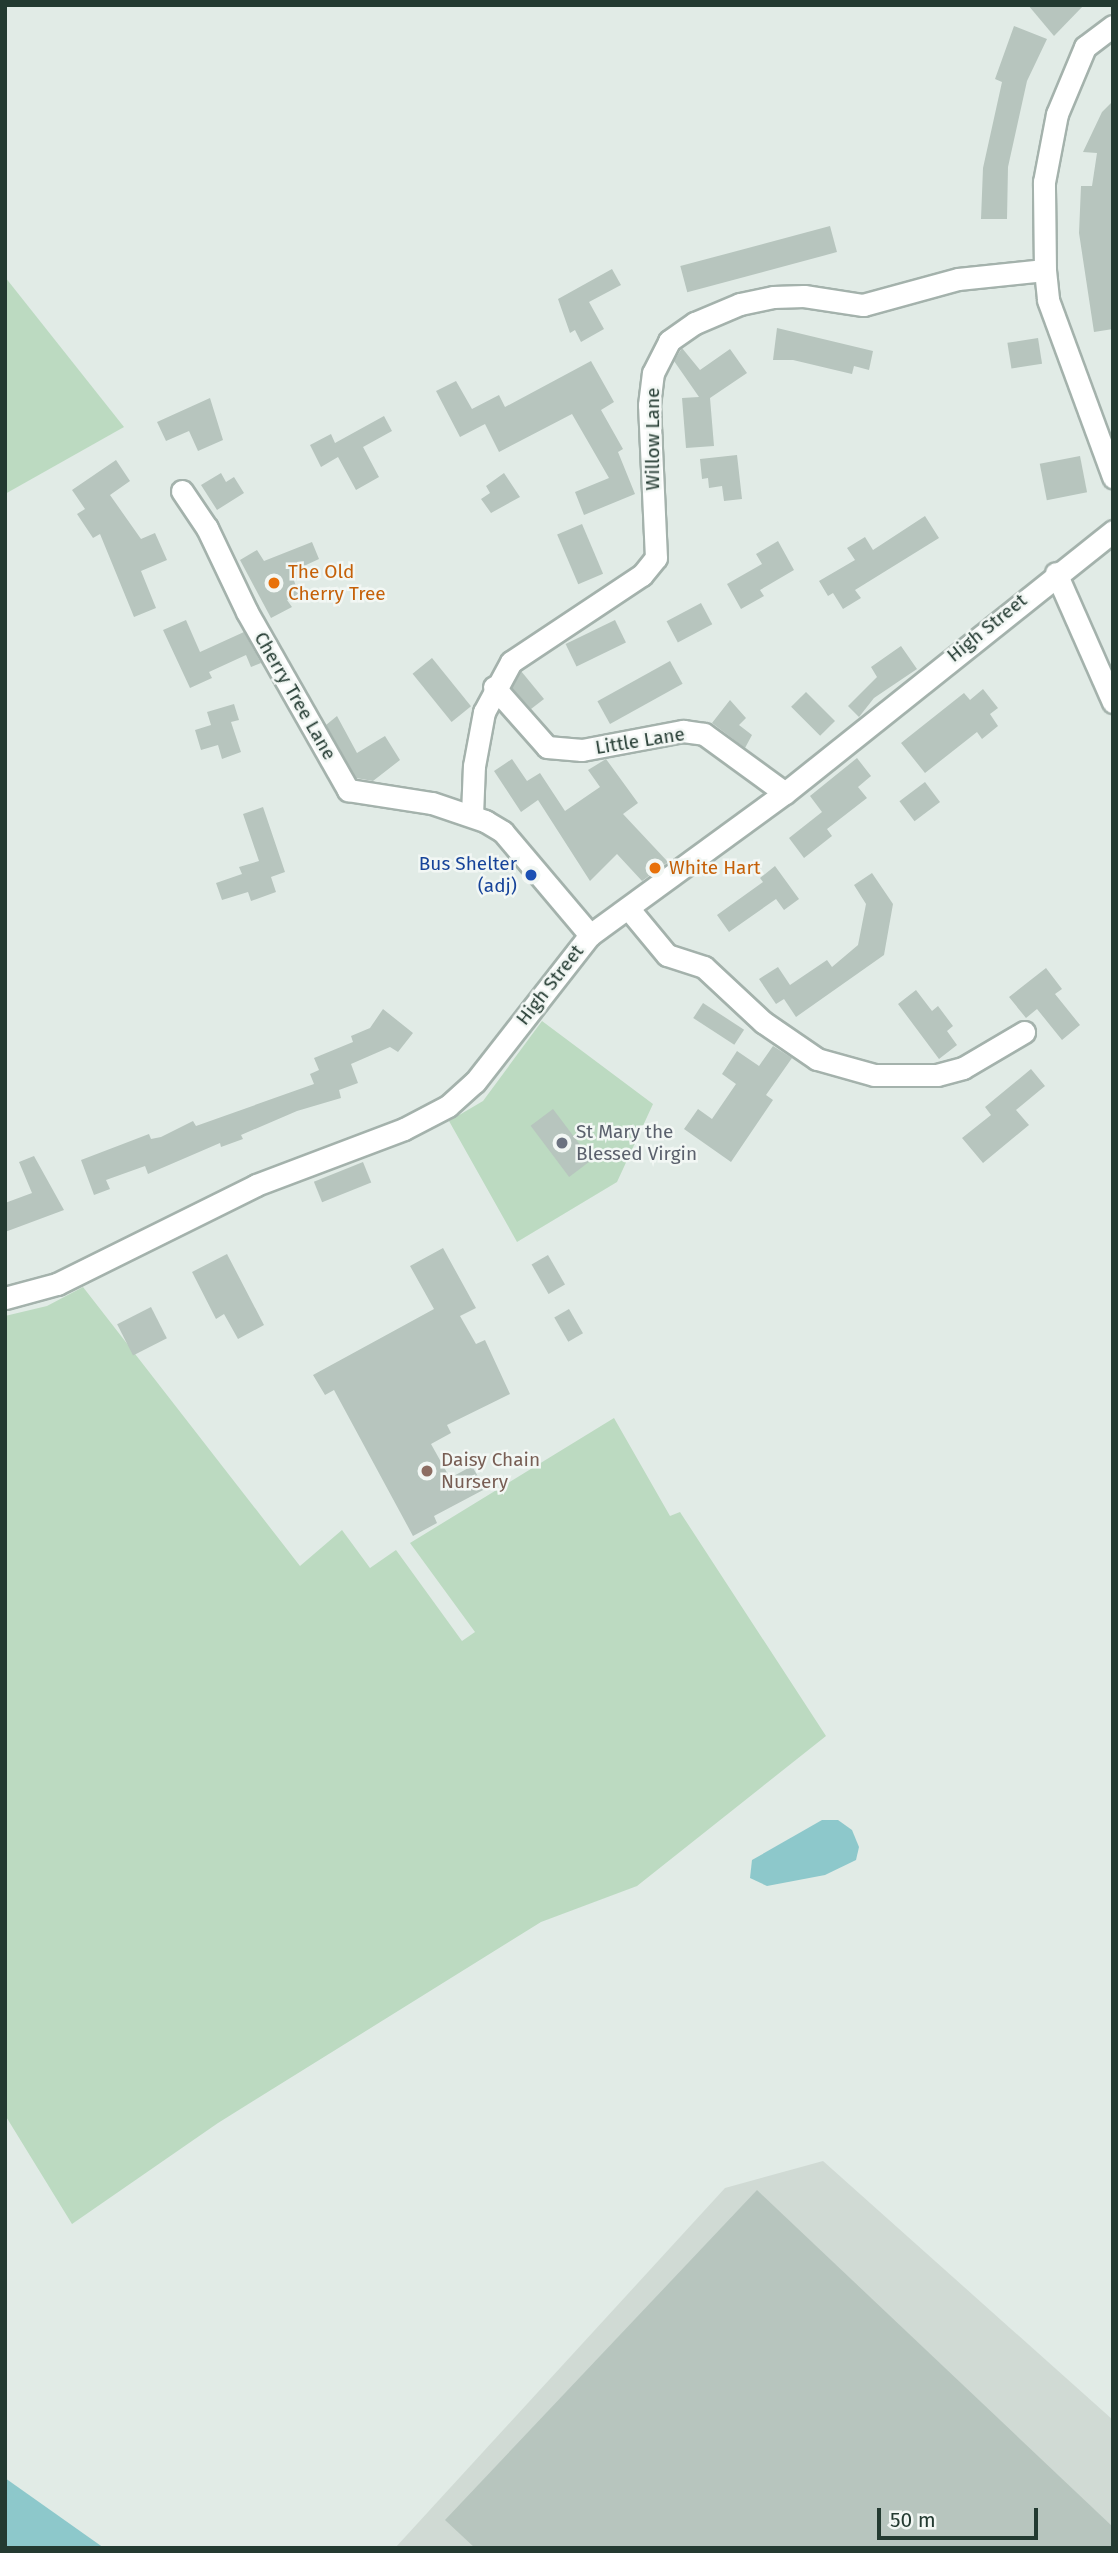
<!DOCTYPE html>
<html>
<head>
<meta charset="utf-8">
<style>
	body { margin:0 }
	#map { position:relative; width:1118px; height:2553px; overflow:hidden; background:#e1ebe6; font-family:"Fira Sans",sans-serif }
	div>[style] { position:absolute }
	.built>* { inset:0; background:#d0dad4 }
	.green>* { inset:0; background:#bcdac1 }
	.water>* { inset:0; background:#8dc8cb }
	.building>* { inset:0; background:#b7c5be; transform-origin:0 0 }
	.roads { filter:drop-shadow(2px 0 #a4b2ac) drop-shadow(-2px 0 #a4b2ac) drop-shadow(0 2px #a4b2ac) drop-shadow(0 -2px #a4b2ac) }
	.minor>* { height:21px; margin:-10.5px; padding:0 10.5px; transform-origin:10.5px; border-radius:10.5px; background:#fff }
	.tertiary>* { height:21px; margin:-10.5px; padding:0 10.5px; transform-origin:10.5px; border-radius:10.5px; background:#fff }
	.dots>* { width:19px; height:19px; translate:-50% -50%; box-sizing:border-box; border:4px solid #f2f7f4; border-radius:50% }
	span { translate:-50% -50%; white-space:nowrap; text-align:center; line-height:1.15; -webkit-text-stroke:5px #f2f7f4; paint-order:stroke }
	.street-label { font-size:19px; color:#233a31 }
	.food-label { font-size:19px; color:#c56008 }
	.left { translate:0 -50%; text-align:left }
	.transit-label { font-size:19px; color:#164399 }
	.right { translate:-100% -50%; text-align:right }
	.worship-label { font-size:19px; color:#5b616d }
	.education-label { font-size:19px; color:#785e54 }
	.frame { position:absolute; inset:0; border:7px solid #233a31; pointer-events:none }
	.scale { position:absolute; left:877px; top:2508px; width:161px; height:32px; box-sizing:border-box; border:4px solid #233a31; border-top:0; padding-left:9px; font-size:21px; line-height:24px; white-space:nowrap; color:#233a31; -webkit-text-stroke:5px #f2f7f4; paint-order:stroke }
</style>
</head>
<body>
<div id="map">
	<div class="built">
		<i style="clip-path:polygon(823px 2161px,1113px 2420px,1113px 2548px,395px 2548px,725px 2188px)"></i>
	</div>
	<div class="green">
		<i style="clip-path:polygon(5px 277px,124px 427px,5px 494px)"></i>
		<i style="clip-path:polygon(542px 1021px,653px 1104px,617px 1182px,517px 1242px,449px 1121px,483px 1101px)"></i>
		<i style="clip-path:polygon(83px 1287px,300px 1566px,342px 1530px,370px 1568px,396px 1550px,462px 1641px,475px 1632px,410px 1543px,614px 1418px,670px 1516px,680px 1512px,826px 1736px,637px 1886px,541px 1922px,218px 2123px,72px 2224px,5px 2115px,5px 1316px,47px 1306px)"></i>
	</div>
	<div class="water">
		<i style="clip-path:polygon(822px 1820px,838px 1820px,852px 1830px,859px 1847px,856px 1860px,825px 1875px,767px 1886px,750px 1878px,752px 1860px)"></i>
		<i style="clip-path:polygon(5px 2478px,104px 2548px,5px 2548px)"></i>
	</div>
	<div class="building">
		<i style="clip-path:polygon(1028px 5px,1084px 5px,1054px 36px)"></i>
		<i style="clip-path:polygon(1014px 26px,1047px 39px,1027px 81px,1008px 167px,1007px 219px,981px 219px,983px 168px,1002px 82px,995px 79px)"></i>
		<i style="clip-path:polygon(1113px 101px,1113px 329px,1094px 332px,1079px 233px,1081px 186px,1092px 186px,1097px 153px,1083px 152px,1102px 112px)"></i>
		<i style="left:830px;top:226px;width:27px;height:155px;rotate:75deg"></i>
		<i style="clip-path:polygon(612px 269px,621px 285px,589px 302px,604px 329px,581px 342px,575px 330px,570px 333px,558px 299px)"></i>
		<i style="clip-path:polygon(777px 328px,873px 351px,869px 370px,854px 366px,852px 374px,793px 360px,773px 360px)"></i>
		<i style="left:1038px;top:338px;width:26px;height:31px;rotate:81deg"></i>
		<i style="clip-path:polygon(682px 348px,700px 370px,730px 349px,747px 373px,710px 398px,714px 446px,686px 448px,682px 398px,699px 397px,674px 361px)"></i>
		<i style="clip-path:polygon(591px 361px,614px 402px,601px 410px,623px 449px,618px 452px,635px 494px,584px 515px,575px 492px,609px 478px,572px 414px,499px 452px,485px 424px,460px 437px,436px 391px,456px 381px,472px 409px,499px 395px,505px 407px)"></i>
		<i style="clip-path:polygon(210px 398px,223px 440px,198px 451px,189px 431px,166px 441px,157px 422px)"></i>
		<i style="clip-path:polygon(384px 416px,392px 431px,363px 447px,379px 477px,356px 490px,338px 457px,321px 467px,310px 445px,331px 434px,335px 443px)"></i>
		<i style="clip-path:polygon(737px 455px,742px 499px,724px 501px,722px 486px,709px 488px,708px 478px,702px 479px,700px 459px)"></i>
		<i style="left:1080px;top:456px;width:37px;height:41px;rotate:79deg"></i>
		<i style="clip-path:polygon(116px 460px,130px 481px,110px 495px,141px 539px,155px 533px,167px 560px,141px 571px,156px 608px,134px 617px,100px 534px,93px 538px,77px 514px,85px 509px,72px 490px)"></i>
		<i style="clip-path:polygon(221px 473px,226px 482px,234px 477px,244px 493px,217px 510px,201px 485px)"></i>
		<i style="clip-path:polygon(504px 473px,520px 497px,491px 513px,481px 499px,490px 493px,486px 486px)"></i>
		<i style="clip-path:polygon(925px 516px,939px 538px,855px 590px,861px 598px,843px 609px,833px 593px,828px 596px,819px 581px,855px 560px,847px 548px,865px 537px,873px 550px)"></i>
		<i style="left:582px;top:524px;width:54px;height:27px;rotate:67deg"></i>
		<i style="clip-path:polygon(778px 541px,794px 570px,760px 590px,764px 596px,741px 609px,727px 584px,762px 564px,756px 554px)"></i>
		<i style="clip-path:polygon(312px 542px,319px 559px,291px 572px,299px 595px,287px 600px,292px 607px,271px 618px,240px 560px,257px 550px,264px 561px)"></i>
		<i style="left:701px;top:603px;width:24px;height:39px;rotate:62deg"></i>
		<i style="clip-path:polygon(186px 620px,200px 652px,244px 632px,261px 663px,251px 667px,246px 655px,209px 672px,212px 678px,190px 688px,163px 630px)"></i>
		<i style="left:615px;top:620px;width:25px;height:55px;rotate:64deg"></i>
		<i style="clip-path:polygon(901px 646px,917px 669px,874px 698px,859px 717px,848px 706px,877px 677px,871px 667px)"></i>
		<i style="left:432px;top:658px;width:62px;height:25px;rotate:51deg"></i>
		<i style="left:670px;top:661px;width:26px;height:83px;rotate:61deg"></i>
		<i style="clip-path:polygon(521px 671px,544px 699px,531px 709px,512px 688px)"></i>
		<i style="clip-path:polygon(983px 689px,998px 708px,990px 714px,998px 726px,982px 739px,977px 732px,925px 773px,901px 743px,964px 693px,970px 700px)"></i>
		<i style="left:806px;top:692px;width:41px;height:21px;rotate:45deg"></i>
		<i style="clip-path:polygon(730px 700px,746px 718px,739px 725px,752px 735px,745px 748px,712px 723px)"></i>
		<i style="clip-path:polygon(234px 704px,239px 720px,231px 722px,241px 752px,222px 759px,218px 745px,201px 750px,195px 730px,211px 725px,207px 712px)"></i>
		<i style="clip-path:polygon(337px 716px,357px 753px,385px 736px,400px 760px,373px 781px,356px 778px,326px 725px)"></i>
		<i style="clip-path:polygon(857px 758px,871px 776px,858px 787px,867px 798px,827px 829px,832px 836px,804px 858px,789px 838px,822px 812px,810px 796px)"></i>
		<i style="clip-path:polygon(512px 759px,527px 781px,540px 773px,565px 811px,600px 787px,588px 770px,606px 759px,638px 803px,623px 814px,668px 862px,642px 881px,617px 854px,590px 881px,538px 800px,521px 812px,494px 771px)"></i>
		<i style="left:925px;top:782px;width:25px;height:32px;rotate:53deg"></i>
		<i style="clip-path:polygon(263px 807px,285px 872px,271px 877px,276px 892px,251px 901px,248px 892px,222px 900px,216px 883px,242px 874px,239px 867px,259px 861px,243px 814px)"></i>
		<i style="clip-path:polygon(775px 866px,799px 899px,784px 910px,776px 899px,729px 932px,717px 915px,763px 882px,760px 878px)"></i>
		<i style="clip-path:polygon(872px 873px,893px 904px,884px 955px,796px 1017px,784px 999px,776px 1004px,759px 979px,778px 967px,790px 985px,827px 960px,832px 967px,858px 945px,866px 904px,854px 885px)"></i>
		<i style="clip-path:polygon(1046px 968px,1062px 989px,1055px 994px,1080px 1025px,1062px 1040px,1037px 1009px,1026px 1018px,1009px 997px)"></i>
		<i style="clip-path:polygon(916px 990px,932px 1011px,938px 1006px,953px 1026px,947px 1031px,957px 1045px,939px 1059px,898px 1004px)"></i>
		<i style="left:703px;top:1003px;width:49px;height:18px;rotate:33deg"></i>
		<i style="clip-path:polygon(383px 1009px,413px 1033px,398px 1052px,390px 1047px,351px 1064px,358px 1083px,339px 1090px,341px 1098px,297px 1111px,241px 1135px,243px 1139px,221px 1147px,220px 1143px,148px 1174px,145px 1166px,106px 1180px,110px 1189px,94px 1195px,81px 1160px,149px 1134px,151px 1139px,161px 1137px,193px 1121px,196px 1126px,314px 1084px,310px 1074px,319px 1070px,314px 1058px,353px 1042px,351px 1036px,370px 1028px)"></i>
		<i style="clip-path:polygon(773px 1046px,792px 1058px,766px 1095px,773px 1100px,731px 1162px,684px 1129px,698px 1109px,712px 1119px,736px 1084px,722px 1074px,737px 1051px,759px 1066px)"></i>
		<i style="clip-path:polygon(1031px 1069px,1045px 1086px,1016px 1110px,1029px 1125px,983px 1163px,962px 1138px,991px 1115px,985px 1107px)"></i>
		<i style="left:553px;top:1109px;width:64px;height:28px;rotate:53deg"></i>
		<i style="clip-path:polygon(34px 1156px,64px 1210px,5px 1232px,5px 1203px,32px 1193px,19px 1162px)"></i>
		<i style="left:363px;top:1162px;width:22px;height:53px;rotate:68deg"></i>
		<i style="clip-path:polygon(443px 1248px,476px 1308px,460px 1316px,476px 1344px,485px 1340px,510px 1394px,447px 1425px,451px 1433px,431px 1444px,450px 1478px,472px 1466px,485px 1489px,434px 1516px,437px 1523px,413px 1536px,334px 1390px,325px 1395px,313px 1375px,434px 1309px,410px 1266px)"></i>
		<i style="clip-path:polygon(227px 1254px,264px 1325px,238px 1339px,224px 1314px,216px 1319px,192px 1272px)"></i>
		<i style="left:548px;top:1255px;width:34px;height:19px;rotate:60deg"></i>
		<i style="left:151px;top:1307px;width:35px;height:38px;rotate:63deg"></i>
		<i style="left:569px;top:1309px;width:28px;height:17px;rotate:60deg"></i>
		<i style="clip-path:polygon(757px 2190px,1113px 2527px,1113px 2548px,475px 2548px,445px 2520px)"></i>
	</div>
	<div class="roads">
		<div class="minor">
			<i style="left:1045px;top:270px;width:88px;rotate:-90.7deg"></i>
			<i style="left:1044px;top:182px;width:69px;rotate:-79.2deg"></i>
			<i style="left:1057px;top:114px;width:73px;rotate:-67.3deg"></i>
			<i style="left:1085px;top:47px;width:35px;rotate:-37deg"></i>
			<i style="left:182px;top:491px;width:45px;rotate:56deg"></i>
			<i style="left:207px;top:528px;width:93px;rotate:64.5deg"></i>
			<i style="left:247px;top:612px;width:205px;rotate:60.4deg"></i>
			<i style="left:348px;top:790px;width:85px;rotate:8.8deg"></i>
			<i style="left:432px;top:803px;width:56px;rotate:18.8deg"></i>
			<i style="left:485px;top:821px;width:21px;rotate:31deg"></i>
			<i style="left:503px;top:832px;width:135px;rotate:49.8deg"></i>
			<i style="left:1056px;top:573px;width:141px;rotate:66.2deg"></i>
			<i style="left:494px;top:687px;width:80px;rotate:48.5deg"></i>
			<i style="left:547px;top:747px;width:35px;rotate:5deg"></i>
			<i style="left:582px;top:750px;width:103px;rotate:-10.7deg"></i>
			<i style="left:683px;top:731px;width:21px;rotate:8deg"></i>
			<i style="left:704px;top:734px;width:100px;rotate:36.1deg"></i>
			<i style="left:472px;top:815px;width:49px;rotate:-87.7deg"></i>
			<i style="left:474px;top:766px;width:55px;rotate:-79.5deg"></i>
			<i style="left:484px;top:712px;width:57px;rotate:-61.6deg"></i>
			<i style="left:511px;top:662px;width:157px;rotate:-33.6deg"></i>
			<i style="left:642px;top:575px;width:22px;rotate:-51deg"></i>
			<i style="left:656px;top:558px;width:153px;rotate:-92.6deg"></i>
			<i style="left:649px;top:405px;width:32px;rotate:-83deg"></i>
			<i style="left:653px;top:373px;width:36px;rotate:-63deg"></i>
			<i style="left:669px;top:341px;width:32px;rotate:-35deg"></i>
			<i style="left:695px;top:323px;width:49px;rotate:-22.9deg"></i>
			<i style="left:740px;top:304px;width:34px;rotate:-12deg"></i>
			<i style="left:773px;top:297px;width:31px;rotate:-2deg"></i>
			<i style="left:804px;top:296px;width:60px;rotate:8.7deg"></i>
			<i style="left:863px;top:305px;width:98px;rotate:-15.3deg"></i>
			<i style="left:958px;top:279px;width:87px;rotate:-5.9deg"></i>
			<i style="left:1045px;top:270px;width:30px;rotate:84deg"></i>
			<i style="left:1048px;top:300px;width:189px;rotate:69.8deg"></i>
			<i style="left:628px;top:908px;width:61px;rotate:50.3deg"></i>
			<i style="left:667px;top:955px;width:39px;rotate:18deg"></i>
			<i style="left:704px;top:967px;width:81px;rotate:43deg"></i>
			<i style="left:763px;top:1022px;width:65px;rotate:34.4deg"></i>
			<i style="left:817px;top:1059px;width:59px;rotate:15.7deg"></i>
			<i style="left:874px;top:1075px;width:63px"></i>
			<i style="left:937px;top:1075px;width:27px;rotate:-15deg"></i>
			<i style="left:963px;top:1068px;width:71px;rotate:-30.5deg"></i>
		</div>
		<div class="tertiary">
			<i style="left:5px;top:1298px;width:54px;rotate:-15.1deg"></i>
			<i style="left:57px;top:1284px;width:222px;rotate:-26.4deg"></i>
			<i style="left:256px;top:1185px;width:158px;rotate:-20.7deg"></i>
			<i style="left:404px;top:1129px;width:50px;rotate:-27.6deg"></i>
			<i style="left:448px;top:1106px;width:36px;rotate:-42deg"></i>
			<i style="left:475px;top:1082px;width:187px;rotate:-52deg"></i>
			<i style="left:590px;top:935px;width:241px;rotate:-36.1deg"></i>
			<i style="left:785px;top:793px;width:420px;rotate:-38.6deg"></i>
		</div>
	</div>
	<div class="dots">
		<i style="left:274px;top:583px;background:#e8710a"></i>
		<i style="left:655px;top:868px;background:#e8710a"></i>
		<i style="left:531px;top:875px;background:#1a4fb4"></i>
		<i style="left:562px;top:1143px;background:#6b7280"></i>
		<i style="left:427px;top:1471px;background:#8d6e63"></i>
	</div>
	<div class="street-label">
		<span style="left:653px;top:439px;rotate:-90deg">Willow Lane</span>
		<span style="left:987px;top:628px;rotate:-39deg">High Street</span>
		<span style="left:295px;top:696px;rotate:60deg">Cherry Tree Lane</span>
		<span style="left:640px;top:741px;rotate:-9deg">Little Lane</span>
		<span style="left:550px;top:985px;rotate:-52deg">High Street</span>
	</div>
	<div class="food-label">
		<span class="left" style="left:288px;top:583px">The Old<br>Cherry Tree</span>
		<span class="left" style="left:669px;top:868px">White Hart</span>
	</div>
	<div class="transit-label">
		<span class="right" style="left:517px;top:875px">Bus Shelter<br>(adj)</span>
	</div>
	<div class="worship-label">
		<span class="left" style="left:576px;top:1143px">St Mary the<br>Blessed Virgin</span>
	</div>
	<div class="education-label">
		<span class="left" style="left:441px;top:1471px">Daisy Chain<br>Nursery</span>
	</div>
	<div class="frame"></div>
	<div class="scale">50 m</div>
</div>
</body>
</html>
